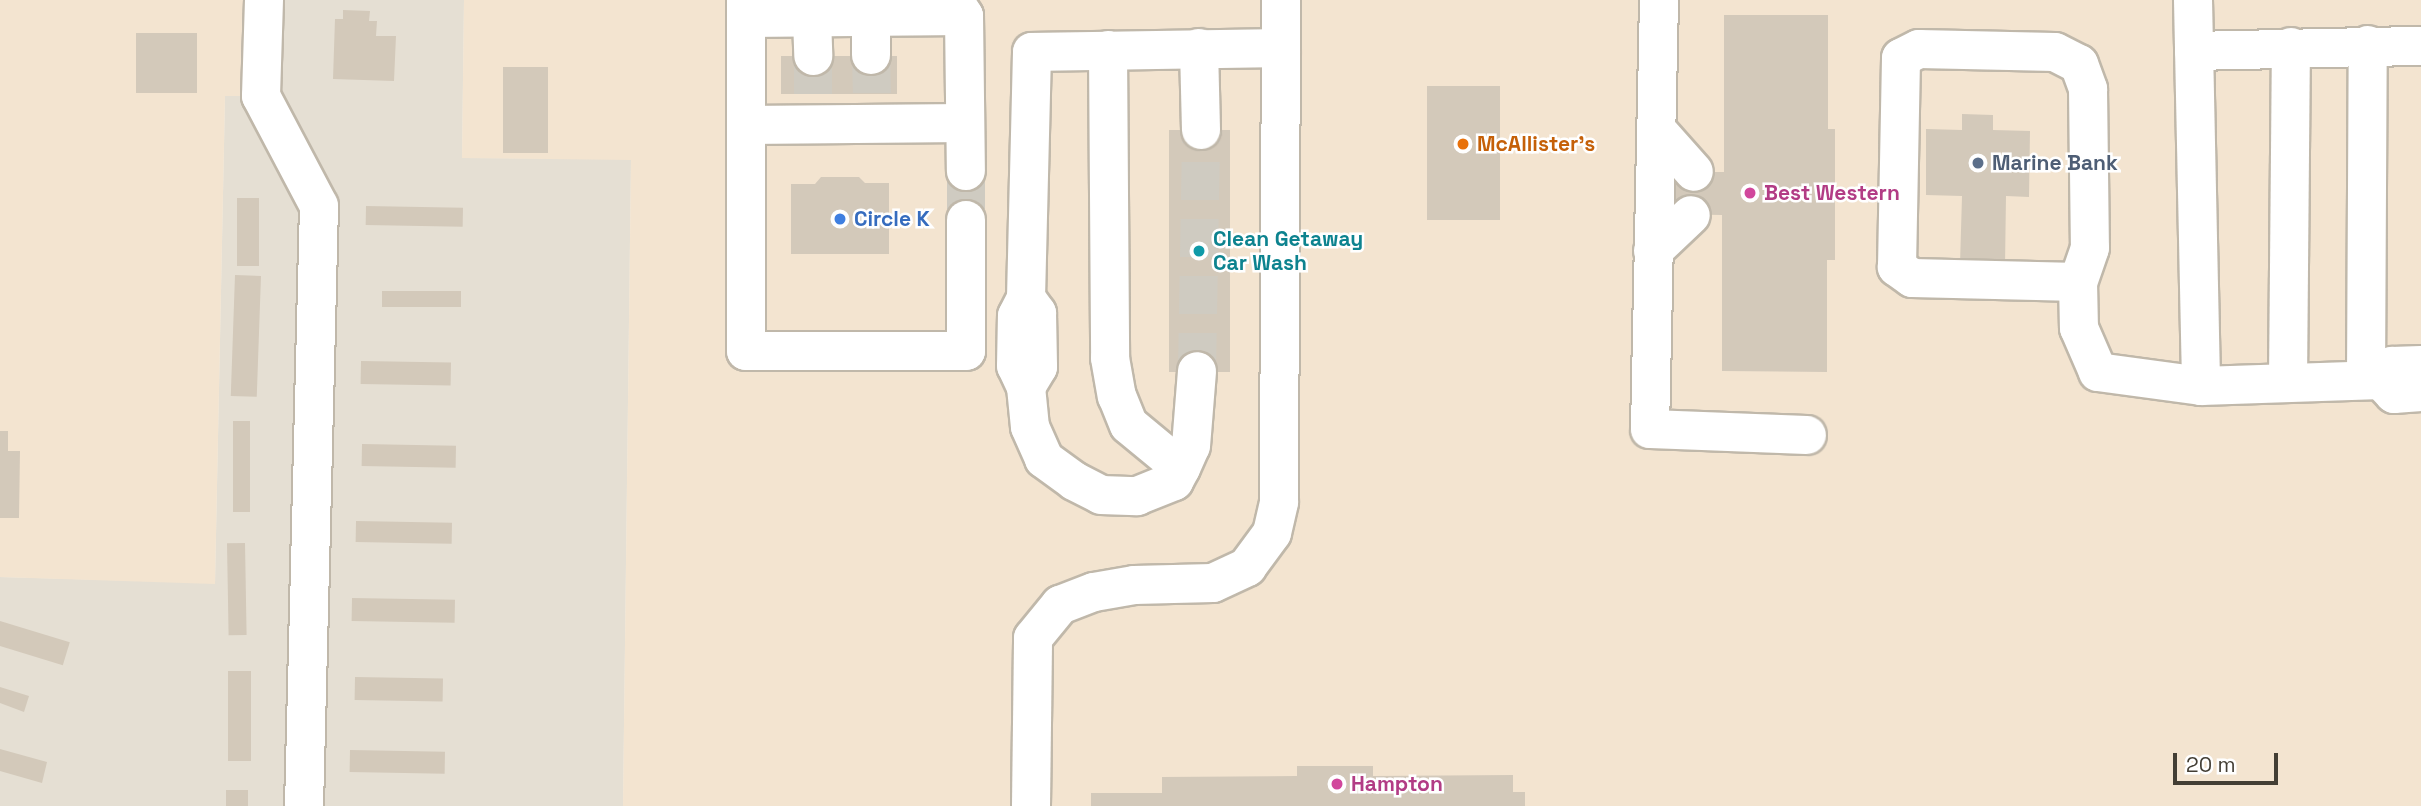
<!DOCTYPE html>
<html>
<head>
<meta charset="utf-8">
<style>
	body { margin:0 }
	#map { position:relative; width:2421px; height:806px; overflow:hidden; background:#f2eee4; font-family:"Space Grotesk",sans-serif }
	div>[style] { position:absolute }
	.residential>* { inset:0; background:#e5dfd3 }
	.commercial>* { inset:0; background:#f3e4d0 }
	.building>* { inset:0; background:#d3c9ba; transform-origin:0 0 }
	.minor-tunnel>* { height:38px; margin-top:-19px; transform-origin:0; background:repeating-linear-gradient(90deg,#cfcbc1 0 38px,transparent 0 57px) }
	.roads { filter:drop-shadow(2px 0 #c0b8aa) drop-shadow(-2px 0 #c0b8aa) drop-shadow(0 2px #c0b8aa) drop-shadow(0 -2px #c0b8aa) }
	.minor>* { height:38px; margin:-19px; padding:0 19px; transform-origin:19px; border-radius:19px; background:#fff }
	.dots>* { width:19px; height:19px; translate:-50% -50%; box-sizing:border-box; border:4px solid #fff; border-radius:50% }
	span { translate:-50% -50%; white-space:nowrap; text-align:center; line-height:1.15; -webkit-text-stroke:5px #fff; paint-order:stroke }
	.food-label { font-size:21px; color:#c56008; font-weight:700 }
	.left { translate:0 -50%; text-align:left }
	.service-label { font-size:21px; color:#4e5e75; font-weight:700 }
	.hotel-label { font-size:21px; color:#b23c85; font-weight:700 }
	.shop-label { font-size:21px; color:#366cbe; font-weight:700 }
	.culture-label { font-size:21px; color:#0d838f; font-weight:700 }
	.scale { position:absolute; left:2173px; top:753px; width:105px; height:32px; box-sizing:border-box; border:4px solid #433e34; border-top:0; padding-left:9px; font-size:21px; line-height:24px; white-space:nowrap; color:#433e34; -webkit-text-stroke:5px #fff; paint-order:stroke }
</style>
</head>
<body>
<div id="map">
	<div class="residential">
		<i style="clip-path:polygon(264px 0,464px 0,462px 158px,631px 159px,623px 806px,0 806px,0 577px,215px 583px,225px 96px)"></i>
	</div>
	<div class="commercial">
		<i style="clip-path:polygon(0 0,264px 0,261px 96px,225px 96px,215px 584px,0 577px)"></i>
		<i style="clip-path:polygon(464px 0,2421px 0,2421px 806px,623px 806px,631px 160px,462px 158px)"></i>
	</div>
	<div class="building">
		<i style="clip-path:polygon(343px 10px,370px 11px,369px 21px,377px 21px,376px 36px,396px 36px,394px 81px,333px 79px,335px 19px,343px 19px)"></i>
		<i style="clip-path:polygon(1724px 15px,1828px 15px,1828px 129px,1835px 129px,1835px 260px,1827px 260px,1827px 372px,1722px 371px,1722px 215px,1665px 214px,1665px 172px,1724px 172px)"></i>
		<i style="left:136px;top:33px;width:61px;height:60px"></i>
		<i style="left:781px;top:56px;width:116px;height:38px"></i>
		<i style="left:503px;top:67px;width:45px;height:86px"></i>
		<i style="left:1427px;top:86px;width:73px;height:134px"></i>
		<i style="clip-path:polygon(1962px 114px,1993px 115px,1993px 130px,2030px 131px,2029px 197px,2006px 196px,2005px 266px,1960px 265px,1962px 196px,1926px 195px,1926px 129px,1962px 130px)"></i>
		<i style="left:1230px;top:130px;width:242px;height:61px;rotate:90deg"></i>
		<i style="clip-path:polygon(821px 177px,859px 177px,865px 183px,889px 183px,889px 254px,791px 254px,791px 184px,815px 184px)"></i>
		<i style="left:237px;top:198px;width:22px;height:68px"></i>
		<i style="left:366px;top:206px;width:97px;height:19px;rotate:1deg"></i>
		<i style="left:235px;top:275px;width:26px;height:121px;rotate:2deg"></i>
		<i style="left:382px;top:291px;width:79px;height:16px"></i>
		<i style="left:361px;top:361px;width:90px;height:23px;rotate:1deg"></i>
		<i style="left:233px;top:421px;width:17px;height:91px"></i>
		<i style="clip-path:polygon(0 431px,8px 431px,8px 451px,20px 451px,19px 518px,0 518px)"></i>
		<i style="left:362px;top:444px;width:94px;height:22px;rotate:1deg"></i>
		<i style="left:356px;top:521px;width:96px;height:21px;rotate:1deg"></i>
		<i style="left:245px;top:543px;width:92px;height:18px;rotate:89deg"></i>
		<i style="left:352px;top:598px;width:103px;height:23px;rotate:1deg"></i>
		<i style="left:0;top:621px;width:73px;height:24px;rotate:17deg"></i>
		<i style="left:228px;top:671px;width:23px;height:90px"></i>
		<i style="left:355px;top:677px;width:88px;height:23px;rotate:1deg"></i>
		<i style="clip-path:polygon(0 687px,29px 696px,24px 712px,0 703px)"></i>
		<i style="clip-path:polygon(0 749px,47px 762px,42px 783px,0 771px)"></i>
		<i style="left:350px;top:750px;width:95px;height:22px;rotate:1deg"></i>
		<i style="clip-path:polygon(1297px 766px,1373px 766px,1373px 776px,1513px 775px,1513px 792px,1525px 792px,1525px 806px,1091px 806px,1091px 793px,1162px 793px,1162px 777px,1297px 776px)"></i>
		<i style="left:226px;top:790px;width:22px;height:16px"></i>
	</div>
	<div class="minor-tunnel">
		<i style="left:871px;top:55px;width:40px;rotate:88.6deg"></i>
		<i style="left:813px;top:56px;width:38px;rotate:90deg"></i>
		<i style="left:966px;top:171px;width:49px;rotate:90deg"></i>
		<i style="left:1197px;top:371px;width:241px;rotate:-89deg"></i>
	</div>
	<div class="roads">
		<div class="minor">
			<i style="left:264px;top:0;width:96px;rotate:91.8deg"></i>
			<i style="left:261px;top:96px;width:124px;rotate:62.2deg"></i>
			<i style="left:319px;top:206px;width:600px;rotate:91.43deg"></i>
			<i style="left:746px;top:0;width:351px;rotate:90deg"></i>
			<i style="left:746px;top:351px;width:220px"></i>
			<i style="left:966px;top:351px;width:131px;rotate:-90deg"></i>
			<i style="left:954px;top:0;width:19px;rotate:58deg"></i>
			<i style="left:964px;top:16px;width:155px;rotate:89.3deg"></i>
			<i style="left:1659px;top:0;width:429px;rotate:91.2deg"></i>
			<i style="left:1650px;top:429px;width:157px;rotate:2.2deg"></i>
			<i style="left:2193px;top:0;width:386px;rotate:88.8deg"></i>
			<i style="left:2201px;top:386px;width:180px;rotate:-1.9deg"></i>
			<i style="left:2381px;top:380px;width:19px;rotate:47deg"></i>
			<i style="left:2394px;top:394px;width:27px;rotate:-4deg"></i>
			<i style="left:871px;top:16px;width:39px;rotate:90deg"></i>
			<i style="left:746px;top:18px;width:218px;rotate:-0.5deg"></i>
			<i style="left:812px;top:18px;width:38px;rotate:88deg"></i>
			<i style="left:1199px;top:48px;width:82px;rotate:88.6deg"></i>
			<i style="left:1108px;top:50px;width:308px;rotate:89.6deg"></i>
			<i style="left:1110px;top:358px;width:39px;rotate:80deg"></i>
			<i style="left:1117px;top:396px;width:31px;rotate:68deg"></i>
			<i style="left:1129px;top:425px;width:67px;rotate:39.6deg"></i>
			<i style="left:2194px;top:51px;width:227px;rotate:-1.3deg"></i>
			<i style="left:746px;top:125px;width:219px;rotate:-0.5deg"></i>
			<i style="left:1656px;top:129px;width:57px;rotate:48.5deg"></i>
			<i style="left:1653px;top:251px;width:52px;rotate:-43.5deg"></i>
			<i style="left:2078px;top:282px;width:166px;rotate:-178.6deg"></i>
			<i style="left:1912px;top:278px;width:19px;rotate:-144deg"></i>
			<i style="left:1897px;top:267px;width:209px;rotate:-88.9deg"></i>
			<i style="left:1901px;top:58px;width:20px;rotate:-27deg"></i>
			<i style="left:1919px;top:49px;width:136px;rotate:1.3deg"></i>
			<i style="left:2055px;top:52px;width:27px;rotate:27deg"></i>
			<i style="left:2079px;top:64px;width:27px;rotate:70deg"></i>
			<i style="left:2088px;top:89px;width:159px;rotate:89.3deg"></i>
			<i style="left:2090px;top:248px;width:36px;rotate:109deg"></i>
			<i style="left:2078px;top:282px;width:46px;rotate:88.8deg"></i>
			<i style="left:2079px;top:328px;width:48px;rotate:66.6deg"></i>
			<i style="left:2098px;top:372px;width:104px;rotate:7.7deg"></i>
			<i style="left:1026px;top:298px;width:19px;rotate:54deg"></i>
			<i style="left:1037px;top:313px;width:54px;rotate:88.9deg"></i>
			<i style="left:1038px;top:367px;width:23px;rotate:121deg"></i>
			<i style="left:1026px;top:387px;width:23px;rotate:-115deg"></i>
			<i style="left:1016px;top:366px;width:50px;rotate:-88.9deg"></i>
			<i style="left:1017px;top:316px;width:20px;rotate:-63deg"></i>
			<i style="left:1026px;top:298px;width:246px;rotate:-88.6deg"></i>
			<i style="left:1032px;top:52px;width:249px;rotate:-0.9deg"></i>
			<i style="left:2366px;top:380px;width:335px;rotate:-89.7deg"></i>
			<i style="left:2381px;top:380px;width:18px;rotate:-52deg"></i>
			<i style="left:2392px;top:366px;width:29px;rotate:-2deg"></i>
			<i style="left:2288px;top:382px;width:335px;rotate:-89.5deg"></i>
			<i style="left:1026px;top:387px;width:40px;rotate:84.3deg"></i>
			<i style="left:1030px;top:427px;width:35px;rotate:66deg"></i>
			<i style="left:1044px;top:459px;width:37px;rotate:36deg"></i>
			<i style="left:1074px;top:481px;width:30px;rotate:27deg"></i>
			<i style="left:1101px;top:495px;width:36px;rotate:2deg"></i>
			<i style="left:1137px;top:496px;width:40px;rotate:-22deg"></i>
			<i style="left:1174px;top:481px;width:15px;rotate:-62deg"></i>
			<i style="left:1181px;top:468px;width:24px;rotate:-66deg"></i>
			<i style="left:1191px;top:446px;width:75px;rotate:-85.4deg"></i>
			<i style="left:1031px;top:806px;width:168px;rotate:-89.3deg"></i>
			<i style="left:1033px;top:638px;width:43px;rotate:-50.7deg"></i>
			<i style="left:1060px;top:605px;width:36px;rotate:-21deg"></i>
			<i style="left:1094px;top:592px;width:41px;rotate:-9.9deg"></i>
			<i style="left:1134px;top:585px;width:79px;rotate:-1.5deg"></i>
			<i style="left:1213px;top:583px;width:38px;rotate:-25deg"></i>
			<i style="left:1247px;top:567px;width:42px;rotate:-53.7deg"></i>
			<i style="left:1272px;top:533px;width:32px;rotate:-77deg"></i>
			<i style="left:1279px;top:502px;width:502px;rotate:-89.77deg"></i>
		</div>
	</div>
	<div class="dots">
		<i style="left:1463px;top:144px;background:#e8710a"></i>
		<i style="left:1978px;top:163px;background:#5c6f8a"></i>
		<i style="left:1750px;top:193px;background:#d1479c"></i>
		<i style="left:840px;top:219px;background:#3f7fe0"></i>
		<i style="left:1199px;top:251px;background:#0f9aa8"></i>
		<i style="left:1337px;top:784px;background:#d1479c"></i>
	</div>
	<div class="food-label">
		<span class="left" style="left:1477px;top:144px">McAllister's</span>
	</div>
	<div class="service-label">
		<span class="left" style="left:1992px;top:163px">Marine Bank</span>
	</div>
	<div class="hotel-label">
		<span class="left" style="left:1764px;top:193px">Best Western</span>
		<span class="left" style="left:1351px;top:784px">Hampton</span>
	</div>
	<div class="shop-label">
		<span class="left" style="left:854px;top:219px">Circle K</span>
	</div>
	<div class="culture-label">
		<span class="left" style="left:1213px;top:251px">Clean Getaway<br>Car Wash</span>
	</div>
	<div class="scale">20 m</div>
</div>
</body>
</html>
